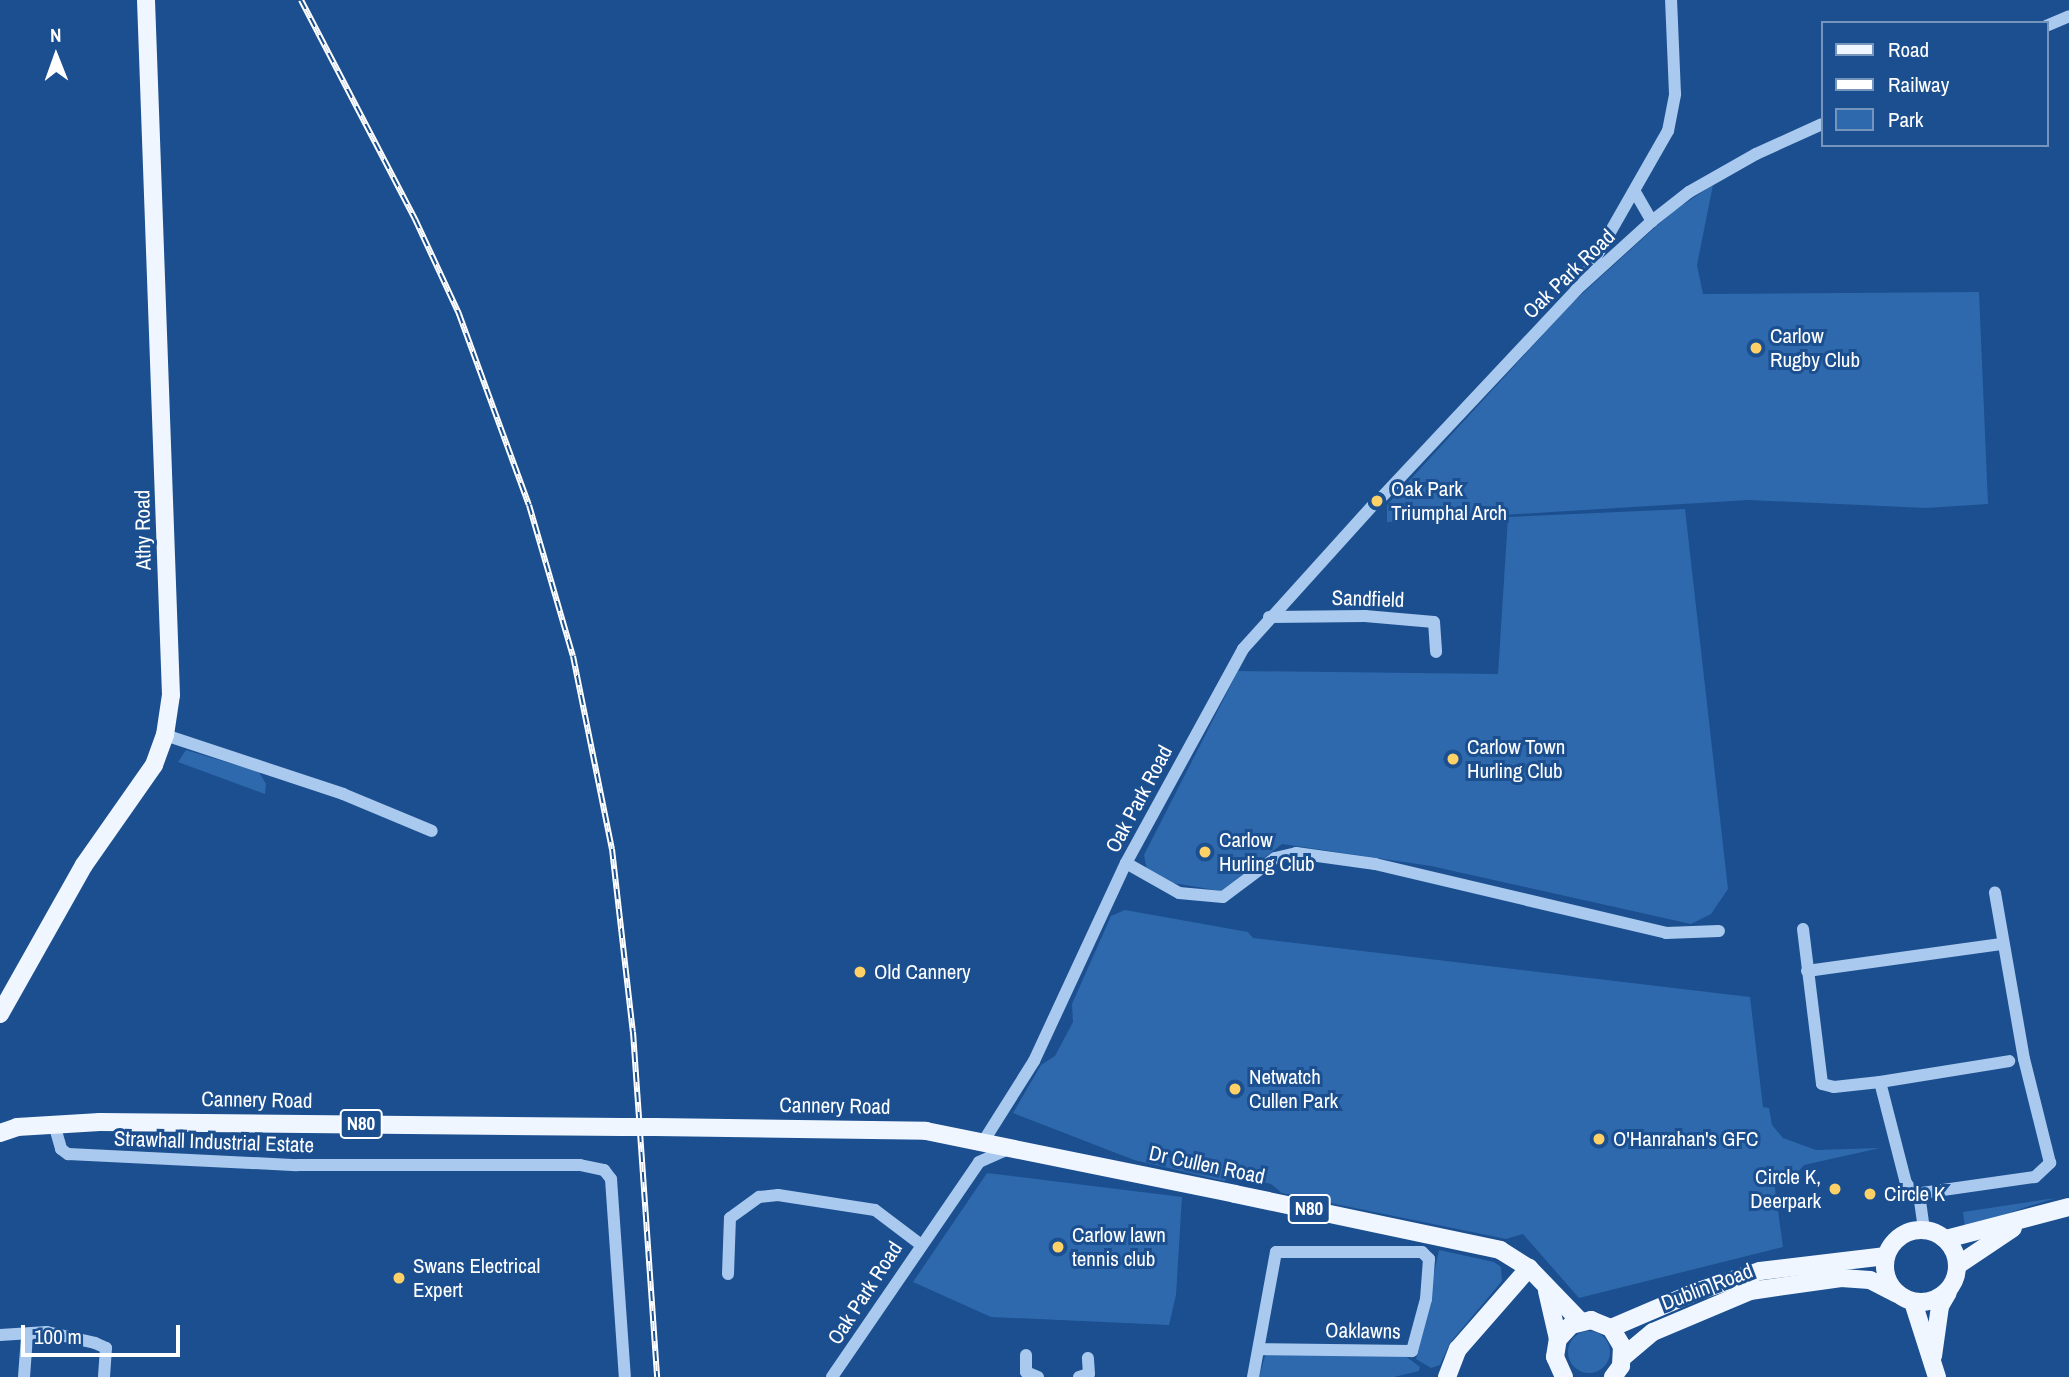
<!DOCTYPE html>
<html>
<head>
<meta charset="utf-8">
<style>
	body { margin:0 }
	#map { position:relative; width:2069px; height:1377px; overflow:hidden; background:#1b4f8f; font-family:"Archivo Narrow",sans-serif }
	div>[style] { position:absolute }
	.green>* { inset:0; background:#2e69ad }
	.round { border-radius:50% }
	.minor>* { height:12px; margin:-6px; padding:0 6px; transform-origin:6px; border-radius:6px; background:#a9c9ee }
	.major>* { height:18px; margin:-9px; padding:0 9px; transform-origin:9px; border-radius:9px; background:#f0f6ff }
	.major>.ring { margin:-9px; padding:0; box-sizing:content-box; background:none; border:18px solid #f0f6ff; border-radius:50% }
	.rail>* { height:6px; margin-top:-3px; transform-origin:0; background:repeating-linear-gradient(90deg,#1b4f8f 0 10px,#fff 0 20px); box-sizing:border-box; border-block:2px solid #fff }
	.major-bridge>* { height:18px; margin:-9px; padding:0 9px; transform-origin:9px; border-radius:9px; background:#f0f6ff }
	.dots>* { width:19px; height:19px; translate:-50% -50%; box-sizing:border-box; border:4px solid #1b4f8f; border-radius:50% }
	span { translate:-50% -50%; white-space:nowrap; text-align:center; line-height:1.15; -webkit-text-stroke:6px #1b4f8f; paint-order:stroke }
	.shield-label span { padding:2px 5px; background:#1b4f8f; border:2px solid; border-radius:5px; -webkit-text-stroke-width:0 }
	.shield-label { font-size:19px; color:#fff; font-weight:700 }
	.street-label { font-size:21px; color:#fff }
	.poi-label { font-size:21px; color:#fff }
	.left { translate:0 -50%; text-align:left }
	.right { translate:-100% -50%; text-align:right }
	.legend { position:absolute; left:1821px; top:21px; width:228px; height:126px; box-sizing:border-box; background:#1b4f8f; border:2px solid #7695bc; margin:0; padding:9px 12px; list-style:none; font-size:21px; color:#fff }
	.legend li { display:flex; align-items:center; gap:14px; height:35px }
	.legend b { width:35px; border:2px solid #7695bc }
	.north { position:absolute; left:21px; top:21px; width:70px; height:70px; -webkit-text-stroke:5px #1b4f8f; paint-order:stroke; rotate:359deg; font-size:19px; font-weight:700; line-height:28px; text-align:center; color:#fff }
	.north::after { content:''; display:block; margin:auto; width:24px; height:32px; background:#fff; clip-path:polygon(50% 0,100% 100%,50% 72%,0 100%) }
	.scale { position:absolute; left:21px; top:1325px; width:159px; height:32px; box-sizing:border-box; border:4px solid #fff; border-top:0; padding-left:9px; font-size:21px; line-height:24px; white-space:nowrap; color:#fff; -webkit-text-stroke:5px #1b4f8f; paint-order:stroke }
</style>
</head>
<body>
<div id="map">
	<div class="green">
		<i style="clip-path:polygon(1713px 185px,1697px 265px,1703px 294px,1979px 292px,1988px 504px,1926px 508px,1748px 500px,1387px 522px,1387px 505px,1572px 303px,1672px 212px)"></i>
		<i style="clip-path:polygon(1685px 509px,1728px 889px,1711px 914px,1691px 924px,1431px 866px,1282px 844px,1221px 891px,1173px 883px,1147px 870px,1144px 855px,1238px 671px,1498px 674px,1508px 517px)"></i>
		<i style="clip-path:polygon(186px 750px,259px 772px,266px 784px,265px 794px,178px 762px)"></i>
		<i style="clip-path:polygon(1125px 910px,1248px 932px,1253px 938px,1750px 997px,1763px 1107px,1769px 1108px,1772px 1125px,1783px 1138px,1816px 1150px,1880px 1148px,1804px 1165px,1798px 1172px,1773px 1174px,1783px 1247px,1579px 1298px,1523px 1234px,1506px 1239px,1282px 1193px,1271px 1184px,1234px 1176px,1224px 1181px,1134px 1160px,1013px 1113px,1041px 1065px,1055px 1056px,1073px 1022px,1072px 1004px,1111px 916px)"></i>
		<i style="clip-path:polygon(987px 1173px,1182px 1197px,1176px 1295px,1169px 1325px,991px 1317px,913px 1282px)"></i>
		<i style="clip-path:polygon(2056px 1198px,2026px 1207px,1965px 1229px,1963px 1212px)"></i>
		<i style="clip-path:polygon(1439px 1250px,1494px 1262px,1501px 1267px,1502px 1281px,1450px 1343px,1440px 1365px,1431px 1368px,1416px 1359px)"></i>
		<i class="round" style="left:1568px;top:1331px;width:42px;height:42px"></i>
		<i style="clip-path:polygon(1270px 1354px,1404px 1355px,1420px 1367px,1419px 1371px,1394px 1377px,1259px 1377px,1265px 1356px)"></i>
	</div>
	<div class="minor">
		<i style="left:2046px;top:26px;width:25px;rotate:-23deg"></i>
		<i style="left:1635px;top:192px;width:34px;rotate:60deg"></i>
		<i style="left:1584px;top:278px;width:169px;rotate:-60.3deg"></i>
		<i style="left:1668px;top:131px;width:38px;rotate:-79deg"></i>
		<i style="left:1675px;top:94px;width:94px;rotate:-92.4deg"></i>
		<i style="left:1380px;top:499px;width:287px;rotate:-46.8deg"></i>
		<i style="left:1576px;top:290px;width:103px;rotate:-42.2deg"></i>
		<i style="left:1652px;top:221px;width:47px;rotate:-38.1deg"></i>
		<i style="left:1689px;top:192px;width:77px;rotate:-29.6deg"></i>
		<i style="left:1756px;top:154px;width:72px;rotate:-24.4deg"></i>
		<i style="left:1269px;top:617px;width:96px;rotate:-0.6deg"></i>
		<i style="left:1365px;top:616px;width:69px;rotate:5deg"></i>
		<i style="left:1434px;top:622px;width:30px;rotate:86deg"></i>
		<i style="left:165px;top:735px;width:188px;rotate:18.3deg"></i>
		<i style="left:343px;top:794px;width:96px;rotate:22.6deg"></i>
		<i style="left:1126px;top:863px;width:61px;rotate:29.5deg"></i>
		<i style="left:1179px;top:893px;width:44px;rotate:5.2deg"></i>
		<i style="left:1223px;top:897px;width:65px;rotate:-36.9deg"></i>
		<i style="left:1275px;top:858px;width:22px;rotate:-13deg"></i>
		<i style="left:1296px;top:853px;width:80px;rotate:7.9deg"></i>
		<i style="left:1375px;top:864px;width:299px;rotate:13.3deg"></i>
		<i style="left:1666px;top:933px;width:53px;rotate:-2.2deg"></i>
		<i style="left:1803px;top:929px;width:156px;rotate:83deg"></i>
		<i style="left:1822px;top:1084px;width:12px;rotate:14deg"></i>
		<i style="left:1834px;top:1087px;width:46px;rotate:-6.2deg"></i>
		<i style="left:1880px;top:1082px;width:131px;rotate:-9.2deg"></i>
		<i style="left:1807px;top:971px;width:196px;rotate:-7.9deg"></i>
		<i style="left:1880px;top:1082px;width:104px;rotate:75.6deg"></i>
		<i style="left:1906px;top:1183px;width:23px;rotate:52deg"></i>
		<i style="left:1920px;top:1201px;width:29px;rotate:82deg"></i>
		<i style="left:54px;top:1124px;width:26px;rotate:74deg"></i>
		<i style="left:61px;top:1149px;width:9px;rotate:36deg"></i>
		<i style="left:68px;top:1154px;width:229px;rotate:2.8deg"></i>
		<i style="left:297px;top:1165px;width:283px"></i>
		<i style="left:580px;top:1165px;width:25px;rotate:12deg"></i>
		<i style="left:604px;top:1170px;width:11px;rotate:52deg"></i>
		<i style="left:611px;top:1179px;width:198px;rotate:86deg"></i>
		<i style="left:983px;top:1142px;width:96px;rotate:-57.8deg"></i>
		<i style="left:1034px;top:1061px;width:218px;rotate:-65.1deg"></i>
		<i style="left:1126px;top:863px;width:244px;rotate:-61.3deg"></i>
		<i style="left:1243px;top:649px;width:195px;rotate:-47.9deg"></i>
		<i style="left:1915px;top:1194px;width:121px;rotate:-8.1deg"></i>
		<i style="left:2035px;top:1177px;width:21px;rotate:-43deg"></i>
		<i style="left:2050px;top:1163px;width:107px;rotate:-104deg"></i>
		<i style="left:2024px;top:1059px;width:169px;rotate:-99.9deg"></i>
		<i style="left:728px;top:1274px;width:56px;rotate:-88deg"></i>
		<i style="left:730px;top:1218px;width:36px;rotate:-36deg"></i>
		<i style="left:759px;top:1197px;width:19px;rotate:-6deg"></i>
		<i style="left:778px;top:1195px;width:98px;rotate:8.8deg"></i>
		<i style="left:875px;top:1210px;width:56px;rotate:37.1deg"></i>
		<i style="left:0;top:1335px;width:47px;rotate:-3.7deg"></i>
		<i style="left:47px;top:1332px;width:49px;rotate:12.9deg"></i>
		<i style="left:95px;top:1343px;width:12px;rotate:24deg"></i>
		<i style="left:106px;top:1348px;width:29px;rotate:94deg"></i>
		<i style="left:1026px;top:1355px;width:17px;rotate:90deg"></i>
		<i style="left:1026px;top:1372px;width:13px;rotate:23deg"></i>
		<i style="left:24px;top:1377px;width:41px;rotate:-85.8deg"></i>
		<i style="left:832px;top:1377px;width:260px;rotate:-55.6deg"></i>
		<i style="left:979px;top:1162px;width:32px;rotate:-24deg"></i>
		<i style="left:1079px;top:1377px;width:10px;rotate:-17deg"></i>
		<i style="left:1089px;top:1374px;width:16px;rotate:-94deg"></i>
		<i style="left:1253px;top:1377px;width:127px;rotate:-79.6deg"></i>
		<i style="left:1276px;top:1252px;width:146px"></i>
		<i style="left:1422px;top:1252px;width:10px;rotate:45deg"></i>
		<i style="left:1429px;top:1259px;width:40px;rotate:94.3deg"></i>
		<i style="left:1426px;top:1299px;width:54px;rotate:105.1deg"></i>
		<i style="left:1412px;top:1351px;width:153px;rotate:-179.3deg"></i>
	</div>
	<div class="major">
		<i style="left:0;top:1014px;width:171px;rotate:-60.6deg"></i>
		<i style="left:84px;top:865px;width:122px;rotate:-55deg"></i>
		<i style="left:154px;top:765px;width:32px;rotate:-70deg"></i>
		<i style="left:165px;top:735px;width:40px;rotate:-81.5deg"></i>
		<i style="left:171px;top:695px;width:695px;rotate:-92.06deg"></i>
		<i style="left:655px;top:1127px;width:271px;rotate:0.8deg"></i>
		<i style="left:926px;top:1131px;width:315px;rotate:11.5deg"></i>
		<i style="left:1235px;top:1194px;width:271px;rotate:11.9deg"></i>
		<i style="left:1500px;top:1250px;width:34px;rotate:32deg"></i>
		<i style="left:1529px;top:1268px;width:74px;rotate:46.1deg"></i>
		<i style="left:0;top:1133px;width:18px;rotate:-19deg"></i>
		<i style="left:17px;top:1127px;width:83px;rotate:-3.4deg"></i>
		<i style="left:100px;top:1122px;width:522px;rotate:0.55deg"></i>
		<i class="ring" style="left:1885px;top:1230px;width:54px;height:54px"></i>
		<i style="left:1946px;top:1239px;width:127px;rotate:-14.6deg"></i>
		<i style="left:1958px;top:1265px;width:66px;rotate:-33.9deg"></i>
		<i style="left:1547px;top:1291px;width:49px;rotate:77.1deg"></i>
		<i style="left:1913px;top:1302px;width:79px;rotate:72.3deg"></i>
		<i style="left:1611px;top:1328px;width:91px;rotate:-23.2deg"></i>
		<i style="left:1695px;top:1292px;width:68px;rotate:-17.9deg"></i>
		<i style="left:1760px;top:1271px;width:127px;rotate:-6.8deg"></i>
		<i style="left:1933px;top:1356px;width:50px;rotate:-82deg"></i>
		<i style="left:1940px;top:1306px;width:16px;rotate:-60deg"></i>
		<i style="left:1623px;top:1357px;width:39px;rotate:-40deg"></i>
		<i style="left:1653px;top:1332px;width:105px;rotate:-22.9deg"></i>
		<i style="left:1750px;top:1291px;width:92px;rotate:-8.1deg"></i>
		<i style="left:1841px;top:1278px;width:29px;rotate:4deg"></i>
		<i style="left:1870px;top:1280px;width:30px;rotate:27deg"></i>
		<i style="left:1447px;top:1377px;width:30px;rotate:-69deg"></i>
		<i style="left:1458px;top:1349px;width:108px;rotate:-48.8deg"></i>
		<i style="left:1564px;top:1377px;width:22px;rotate:-114deg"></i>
		<i style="left:1555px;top:1357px;width:18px;rotate:-81deg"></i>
		<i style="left:1558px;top:1339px;width:19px;rotate:-47deg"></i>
		<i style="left:1571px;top:1325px;width:21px;rotate:-14deg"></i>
		<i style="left:1591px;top:1320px;width:22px;rotate:22deg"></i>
		<i style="left:1611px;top:1328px;width:21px;rotate:59deg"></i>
		<i style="left:1622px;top:1346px;width:20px;rotate:93deg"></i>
		<i style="left:1621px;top:1366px;width:14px;rotate:126deg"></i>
	</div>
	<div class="rail">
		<i style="left:301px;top:0;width:247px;rotate:62.5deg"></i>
		<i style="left:415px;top:219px;width:105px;rotate:65.1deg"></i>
		<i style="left:459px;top:314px;width:203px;rotate:69.9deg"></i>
		<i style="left:529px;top:505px;width:157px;rotate:73.8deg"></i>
		<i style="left:573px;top:656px;width:197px;rotate:78.6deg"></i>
		<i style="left:612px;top:849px;width:184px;rotate:83.5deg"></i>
		<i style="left:633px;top:1032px;width:346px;rotate:86deg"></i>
	</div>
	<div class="major-bridge">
		<i style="left:622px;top:1127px;width:33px"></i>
	</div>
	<div class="dots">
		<i style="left:1756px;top:348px;background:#ffd166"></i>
		<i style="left:1377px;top:501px;background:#ffd166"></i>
		<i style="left:1453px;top:759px;background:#ffd166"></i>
		<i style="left:1205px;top:852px;background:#ffd166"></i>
		<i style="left:860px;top:972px;background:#ffd166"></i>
		<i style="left:1235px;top:1089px;background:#ffd166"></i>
		<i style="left:1599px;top:1139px;background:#ffd166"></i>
		<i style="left:1835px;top:1189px;background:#ffd166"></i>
		<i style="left:1870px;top:1194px;background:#ffd166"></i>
		<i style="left:1058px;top:1247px;background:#ffd166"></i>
		<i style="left:399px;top:1278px;background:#ffd166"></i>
	</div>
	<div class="shield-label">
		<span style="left:361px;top:1124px">N80</span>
		<span style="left:1309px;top:1209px">N80</span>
	</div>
	<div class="street-label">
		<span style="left:1569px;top:274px;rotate:-44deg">Oak Park Road</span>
		<span style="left:143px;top:530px;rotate:-91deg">Athy Road</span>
		<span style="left:1368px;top:599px;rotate:2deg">Sandfield</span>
		<span style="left:1139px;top:799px;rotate:-62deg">Oak Park Road</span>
		<span style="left:257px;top:1100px;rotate:1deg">Cannery Road</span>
		<span style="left:835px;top:1106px;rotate:1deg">Cannery Road</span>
		<span style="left:214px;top:1142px;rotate:2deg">Strawhall Industrial Estate</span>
		<span style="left:1207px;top:1165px;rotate:12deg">Dr Cullen Road</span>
		<span style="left:1707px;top:1287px;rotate:-21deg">Dublin Road</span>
		<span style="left:865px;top:1293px;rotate:-57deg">Oak Park Road</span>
		<span style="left:1363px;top:1331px;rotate:1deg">Oaklawns</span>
	</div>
	<div class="poi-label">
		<span class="left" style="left:1770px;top:348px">Carlow<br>Rugby Club</span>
		<span class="left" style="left:1391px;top:501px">Oak Park<br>Triumphal Arch</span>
		<span class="left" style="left:1467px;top:759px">Carlow Town<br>Hurling Club</span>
		<span class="left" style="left:1219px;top:852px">Carlow<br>Hurling Club</span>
		<span class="left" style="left:874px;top:972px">Old Cannery</span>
		<span class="left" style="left:1249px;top:1089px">Netwatch<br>Cullen Park</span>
		<span class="left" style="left:1613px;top:1139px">O'Hanrahan's GFC</span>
		<span class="right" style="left:1821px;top:1189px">Circle K,<br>Deerpark</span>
		<span class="left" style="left:1884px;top:1194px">Circle K</span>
		<span class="left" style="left:1072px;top:1247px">Carlow lawn<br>tennis club</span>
		<span class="left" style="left:413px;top:1278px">Swans Electrical<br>Expert</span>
	</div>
	<ul class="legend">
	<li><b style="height:9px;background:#f0f6ff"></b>Road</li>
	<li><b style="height:9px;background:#fff"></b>Railway</li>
	<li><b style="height:19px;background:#2e69ad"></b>Park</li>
	</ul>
	<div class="north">N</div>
	<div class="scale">100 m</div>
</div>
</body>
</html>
